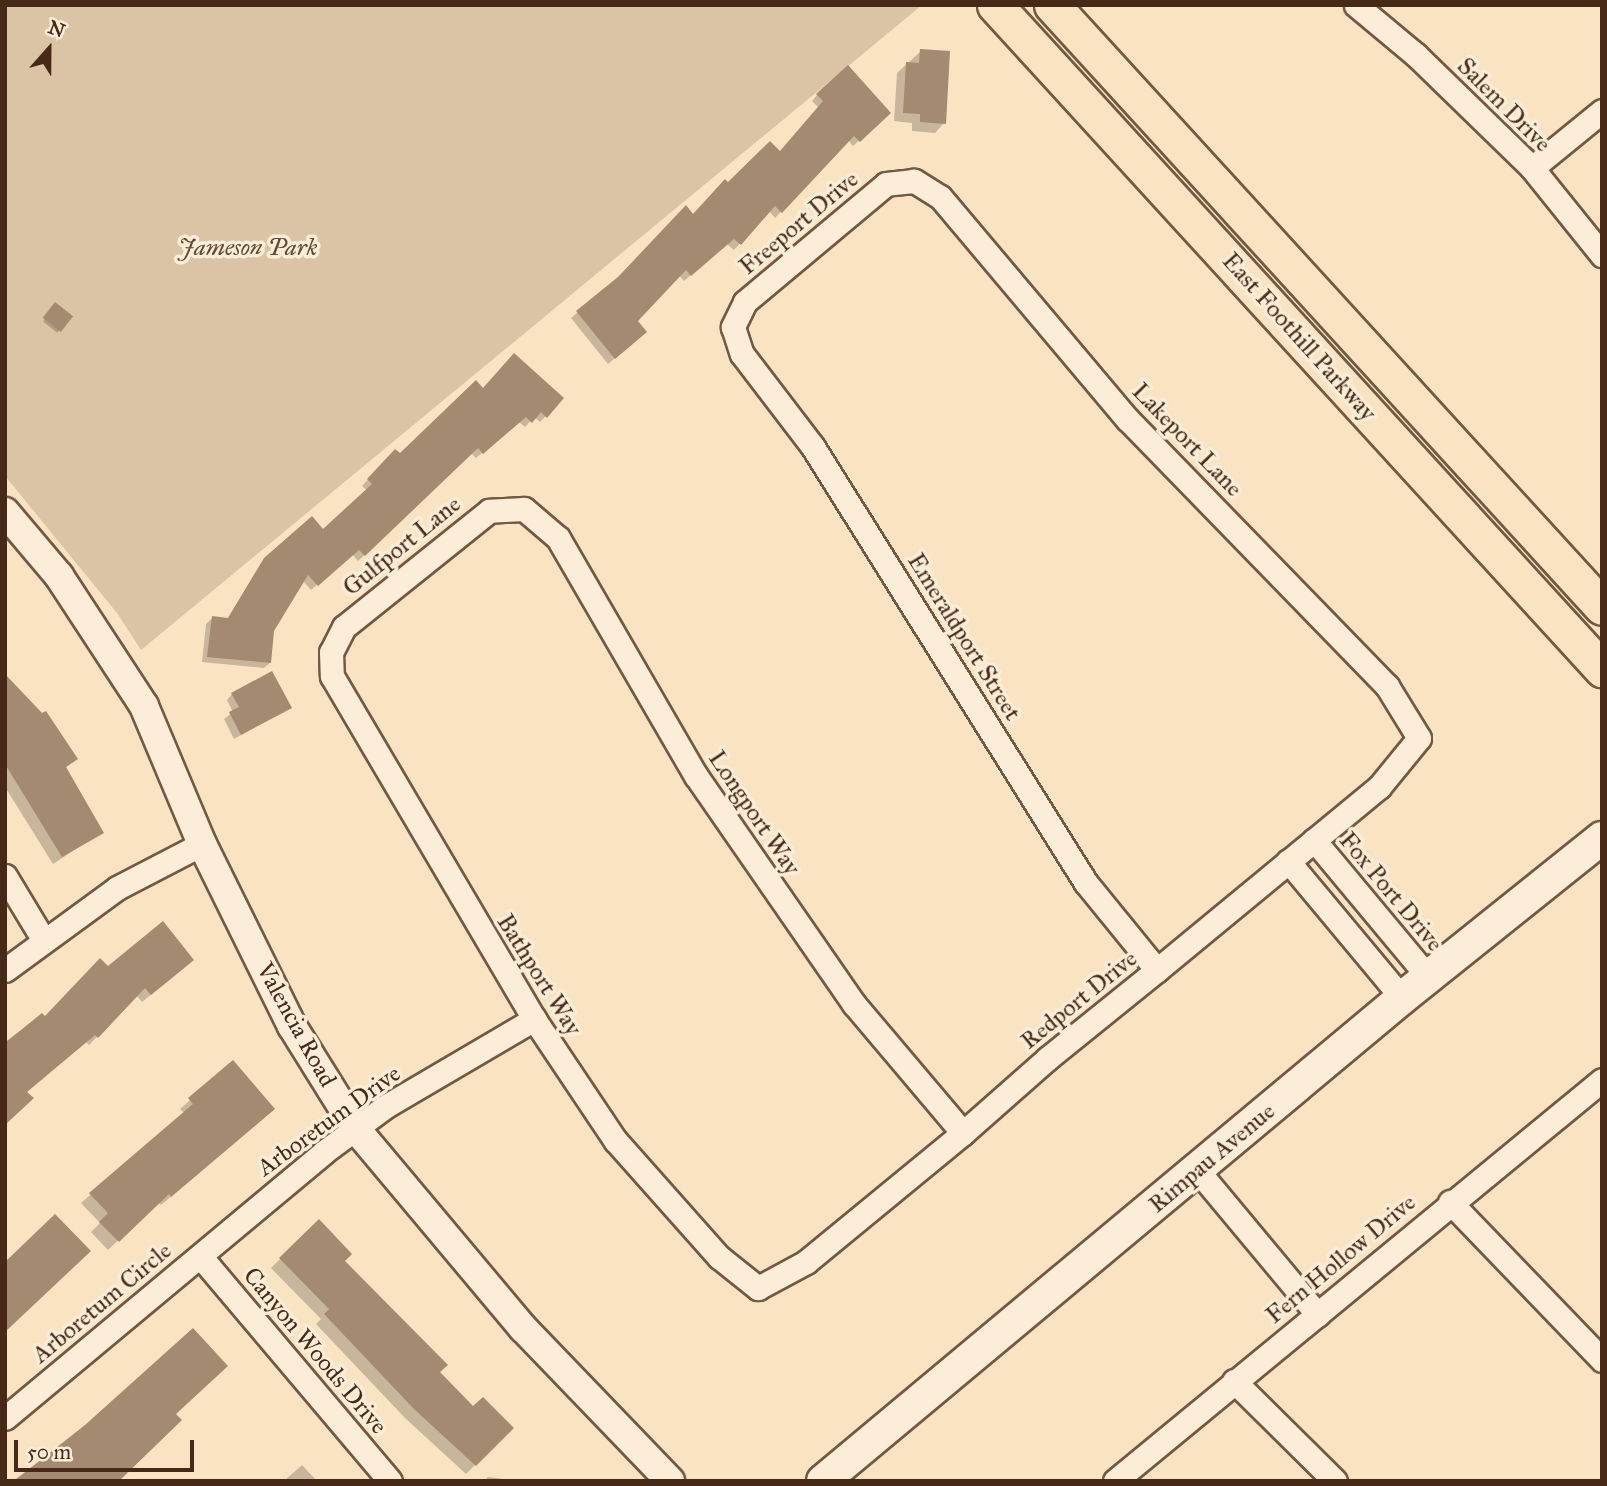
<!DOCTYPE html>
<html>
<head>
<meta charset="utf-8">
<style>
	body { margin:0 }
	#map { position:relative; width:1607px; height:1486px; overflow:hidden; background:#f9e3c3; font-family:"IM FELL Great Primer",serif }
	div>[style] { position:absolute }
	.green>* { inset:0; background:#dbc4a6 }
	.shadow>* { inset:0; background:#0003; transform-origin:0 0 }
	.building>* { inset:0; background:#a38a70; transform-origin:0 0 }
	.roads { filter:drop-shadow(2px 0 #735842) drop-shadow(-2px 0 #735842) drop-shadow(0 2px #735842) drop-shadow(0 -2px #735842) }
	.minor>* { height:23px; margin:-11.5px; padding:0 11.5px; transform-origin:11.5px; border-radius:11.5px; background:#fbedd8 }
	.tertiary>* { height:28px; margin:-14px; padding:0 14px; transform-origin:14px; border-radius:14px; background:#fbedd8 }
	.secondary>* { height:32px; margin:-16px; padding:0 16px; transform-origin:16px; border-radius:16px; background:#fbedd8 }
	.primary>* { height:35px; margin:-17.5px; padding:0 17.5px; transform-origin:17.5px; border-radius:17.5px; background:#f9e3c3 }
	span { translate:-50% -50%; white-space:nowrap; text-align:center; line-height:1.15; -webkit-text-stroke:7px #fbedd8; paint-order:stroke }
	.street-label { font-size:24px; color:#462a17 }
	.park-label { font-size:24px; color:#644934; font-style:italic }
	.frame { position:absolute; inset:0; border:7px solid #462a17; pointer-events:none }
	.north { position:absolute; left:14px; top:14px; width:70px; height:70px; -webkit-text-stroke:5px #fbedd8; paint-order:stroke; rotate:21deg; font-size:19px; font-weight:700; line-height:28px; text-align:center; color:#462a17 }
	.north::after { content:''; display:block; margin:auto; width:24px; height:32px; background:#462a17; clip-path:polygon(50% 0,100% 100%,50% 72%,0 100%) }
	.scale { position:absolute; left:14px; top:1440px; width:180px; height:32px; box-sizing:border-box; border:4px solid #462a17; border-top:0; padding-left:9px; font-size:21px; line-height:24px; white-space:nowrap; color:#462a17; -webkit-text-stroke:5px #fbedd8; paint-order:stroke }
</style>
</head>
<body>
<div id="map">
	<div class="green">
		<i style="clip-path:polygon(5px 5px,922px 5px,141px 650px,117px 613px,5px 476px)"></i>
	</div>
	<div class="shadow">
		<i style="clip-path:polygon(921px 51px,944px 123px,935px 133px,912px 131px,912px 123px,894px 121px,897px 73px)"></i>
		<i style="clip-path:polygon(817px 95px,889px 113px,853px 146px,848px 140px,775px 218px,769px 211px,734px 250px,727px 244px,684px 281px,679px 275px,636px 321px,639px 338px,608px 364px,571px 318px,728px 184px,780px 153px,819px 108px,812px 101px)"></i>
		<i style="left:56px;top:305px;width:18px;height:21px;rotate:38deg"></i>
		<i style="clip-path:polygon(482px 390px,562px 399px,540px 422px,534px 417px,525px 427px,519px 422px,476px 458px,471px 453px,358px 561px,352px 554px,311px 590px,302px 580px,273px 630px,270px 663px,264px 668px,202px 662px,206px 624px,212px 618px,227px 619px,265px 559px,323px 532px,368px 491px,362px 486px,395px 451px,400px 456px)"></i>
		<i style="clip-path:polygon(5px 677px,76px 759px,65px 768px,102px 832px,53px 864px,5px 787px)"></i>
		<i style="clip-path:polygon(232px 694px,289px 708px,234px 739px,224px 719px,233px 712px,227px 700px)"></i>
		<i style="clip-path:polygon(108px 968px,184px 968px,142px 1002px,136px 995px,89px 1045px,86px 1042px,25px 1092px,5px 1123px,5px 1042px,42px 1015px,45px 1019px)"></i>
		<i style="clip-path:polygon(233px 1062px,264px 1118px,161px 1205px,158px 1202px,108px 1250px,91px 1232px,100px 1223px,81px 1203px,184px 1113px,180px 1109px)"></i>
		<i style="clip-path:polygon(318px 1222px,343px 1261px,438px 1373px,473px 1409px,512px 1428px,466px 1474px,405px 1418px,316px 1324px,321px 1319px,271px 1268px)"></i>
		<i style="clip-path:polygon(174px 1414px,117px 1481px,13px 1481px,86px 1427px)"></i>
		<i style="clip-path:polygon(302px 1465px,317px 1481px,284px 1481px)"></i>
		<i style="clip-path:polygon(488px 1477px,520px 1481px,484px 1481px)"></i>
	</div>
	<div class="building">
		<i style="clip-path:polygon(920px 49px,950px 51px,946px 124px,920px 122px,920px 114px,903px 113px,906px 62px,919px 63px)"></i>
		<i style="clip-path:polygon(848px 65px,891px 113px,860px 142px,854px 136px,782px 213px,775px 206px,741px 245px,734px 239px,691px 276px,686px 270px,638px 321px,647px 332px,615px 359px,576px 311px,618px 277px,686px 205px,693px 214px,725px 179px,728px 182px,770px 141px,780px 151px,823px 101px,816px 94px)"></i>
		<i style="left:55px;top:302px;width:23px;height:20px;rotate:38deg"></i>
		<i style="clip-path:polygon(514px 353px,564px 398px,547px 418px,541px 412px,532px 423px,526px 417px,483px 454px,478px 448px,365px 556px,359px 550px,318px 586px,308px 575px,274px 631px,271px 663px,207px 657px,212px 616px,228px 618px,264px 558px,312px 516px,323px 529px,372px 484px,367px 479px,395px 449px,400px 453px,476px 380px,483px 388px)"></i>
		<i style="clip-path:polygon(272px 671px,292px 708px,241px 735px,229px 712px,239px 707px,231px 693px)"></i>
		<i style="clip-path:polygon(5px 674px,42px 713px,46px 711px,78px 759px,66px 767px,104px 833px,62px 857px,5px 764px)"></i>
		<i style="clip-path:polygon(163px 921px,194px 960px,151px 995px,145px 988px,98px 1038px,95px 1035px,27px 1092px,34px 1098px,5px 1125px,5px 1043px,42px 1013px,45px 1016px,100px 958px,108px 966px)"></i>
		<i style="clip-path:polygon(233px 1060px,275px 1109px,171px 1197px,169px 1194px,119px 1242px,99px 1222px,108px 1213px,89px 1193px,193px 1104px,188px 1098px)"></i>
		<i style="clip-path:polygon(55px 1214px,91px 1251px,5px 1332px,5px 1262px)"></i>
		<i style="clip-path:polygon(319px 1219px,352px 1254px,345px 1261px,448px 1365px,440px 1372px,473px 1406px,483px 1397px,514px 1428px,476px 1466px,414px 1409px,324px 1314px,329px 1309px,279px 1258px)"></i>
		<i style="clip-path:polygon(193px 1328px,228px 1366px,176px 1414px,182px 1420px,119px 1481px,14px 1481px,85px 1425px)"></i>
	</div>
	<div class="roads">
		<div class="minor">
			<i style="left:1356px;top:5px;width:78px;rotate:39.8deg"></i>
			<i style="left:1416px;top:55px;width:162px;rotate:44.2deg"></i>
			<i style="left:1532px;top:168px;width:112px;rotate:51.2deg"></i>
			<i style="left:1532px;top:168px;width:90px;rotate:-39.2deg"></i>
			<i style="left:1314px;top:840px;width:178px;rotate:50.2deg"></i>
			<i style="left:1288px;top:861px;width:178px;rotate:50.2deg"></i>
			<i style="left:5px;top:876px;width:74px;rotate:58.9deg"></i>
			<i style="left:5px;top:970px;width:139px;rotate:-36.2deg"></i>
			<i style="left:117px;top:888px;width:96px;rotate:-27.4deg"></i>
			<i style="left:963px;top:1133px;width:169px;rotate:-130.2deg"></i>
			<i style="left:854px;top:1004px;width:277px;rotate:-124.7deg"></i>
			<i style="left:696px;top:776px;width:275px;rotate:-120.1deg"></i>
			<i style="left:558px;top:538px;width:45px;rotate:-139.5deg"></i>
			<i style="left:524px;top:509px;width:35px;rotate:177deg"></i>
			<i style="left:489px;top:511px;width:186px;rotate:141.3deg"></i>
			<i style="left:344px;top:627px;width:28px;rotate:117deg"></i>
			<i style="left:331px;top:652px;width:24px;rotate:88deg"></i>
			<i style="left:332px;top:676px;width:398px;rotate:59.5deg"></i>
			<i style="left:534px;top:1019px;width:146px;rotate:56.2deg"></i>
			<i style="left:615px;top:1140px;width:157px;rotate:48.4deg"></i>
			<i style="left:719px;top:1257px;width:50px;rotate:38.5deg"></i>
			<i style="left:758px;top:1288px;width:55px;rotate:-28.4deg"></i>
			<i style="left:806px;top:1262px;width:203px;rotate:-39.4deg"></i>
			<i style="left:963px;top:1133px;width:113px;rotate:-41.4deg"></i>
			<i style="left:1048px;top:1058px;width:140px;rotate:-38.9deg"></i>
			<i style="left:1157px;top:970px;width:288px;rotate:-39.5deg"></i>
			<i style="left:1379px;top:787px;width:63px;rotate:-50.8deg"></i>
			<i style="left:1419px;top:738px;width:61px;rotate:-121.6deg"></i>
			<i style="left:1387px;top:686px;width:371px;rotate:-134.2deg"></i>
			<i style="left:1128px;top:420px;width:292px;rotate:-130.1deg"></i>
			<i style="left:940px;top:197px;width:31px;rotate:-148deg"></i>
			<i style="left:914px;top:181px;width:28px;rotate:174deg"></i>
			<i style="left:886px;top:184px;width:184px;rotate:140.1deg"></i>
			<i style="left:745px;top:302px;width:28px;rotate:116deg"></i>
			<i style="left:733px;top:327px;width:28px;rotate:72deg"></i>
			<i style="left:742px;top:354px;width:117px;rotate:52.6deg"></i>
			<i style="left:813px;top:447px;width:514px;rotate:57.95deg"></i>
			<i style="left:1086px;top:883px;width:112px;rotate:50.8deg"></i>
			<i style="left:1198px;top:1171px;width:187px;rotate:50.2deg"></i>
			<i style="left:1450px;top:1202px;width:219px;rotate:46.1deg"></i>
			<i style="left:200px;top:1256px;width:294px;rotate:49.8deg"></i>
			<i style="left:1234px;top:1381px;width:142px;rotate:44.7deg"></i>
			<i style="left:5px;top:1418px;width:415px;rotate:-39.8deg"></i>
			<i style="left:324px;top:1152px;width:77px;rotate:-36.6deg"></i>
			<i style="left:386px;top:1106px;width:172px;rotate:-30.4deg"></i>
			<i style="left:1115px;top:1481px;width:631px;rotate:-39.47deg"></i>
		</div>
		<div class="tertiary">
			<i style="left:5px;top:512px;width:84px;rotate:49.8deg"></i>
			<i style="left:59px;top:576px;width:155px;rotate:56.8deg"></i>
			<i style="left:144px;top:706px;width:150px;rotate:67.2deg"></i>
			<i style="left:202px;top:844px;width:203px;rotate:63.7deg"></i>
			<i style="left:292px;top:1026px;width:121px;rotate:58.1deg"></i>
			<i style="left:356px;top:1129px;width:260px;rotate:50deg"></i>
			<i style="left:523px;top:1328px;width:212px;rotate:46.1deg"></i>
		</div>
		<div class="secondary">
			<i style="left:823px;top:1481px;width:754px;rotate:-39.83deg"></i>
			<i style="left:1402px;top:998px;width:256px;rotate:-38.7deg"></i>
		</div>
		<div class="primary">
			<i style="left:995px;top:5px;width:900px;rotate:47.57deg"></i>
			<i style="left:1052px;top:5px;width:815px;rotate:47.58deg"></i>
		</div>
	</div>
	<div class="street-label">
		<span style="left:1504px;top:105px;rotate:45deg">Salem Drive</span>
		<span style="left:799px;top:223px;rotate:-40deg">Freeport Drive</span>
		<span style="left:1299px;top:337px;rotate:48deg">East Foothill Parkway</span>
		<span style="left:1187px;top:440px;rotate:46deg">Lakeport Lane</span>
		<span style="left:402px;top:546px;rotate:-39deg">Gulfport Lane</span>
		<span style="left:964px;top:637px;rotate:58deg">Emeraldport Street</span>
		<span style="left:754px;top:813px;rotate:56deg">Longport Way</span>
		<span style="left:1391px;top:892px;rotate:50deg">Fox Port Drive</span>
		<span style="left:539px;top:975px;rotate:58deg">Bathport Way</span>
		<span style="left:1079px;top:1000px;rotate:-39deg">Redport Drive</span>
		<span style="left:296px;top:1025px;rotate:61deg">Valencia Road</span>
		<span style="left:329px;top:1121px;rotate:-36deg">Arboretum Drive</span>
		<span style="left:1212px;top:1158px;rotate:-40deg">Rimpau Avenue</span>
		<span style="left:1341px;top:1259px;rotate:-40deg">Fern Hollow Drive</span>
		<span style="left:102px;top:1303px;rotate:-40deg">Arboretum Circle</span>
		<span style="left:315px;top:1351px;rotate:50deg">Canyon Woods Drive</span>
	</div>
	<div class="park-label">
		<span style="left:248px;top:248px">Jameson Park</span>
	</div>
	<div class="frame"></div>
	<div class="north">N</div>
	<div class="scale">50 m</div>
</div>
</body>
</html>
